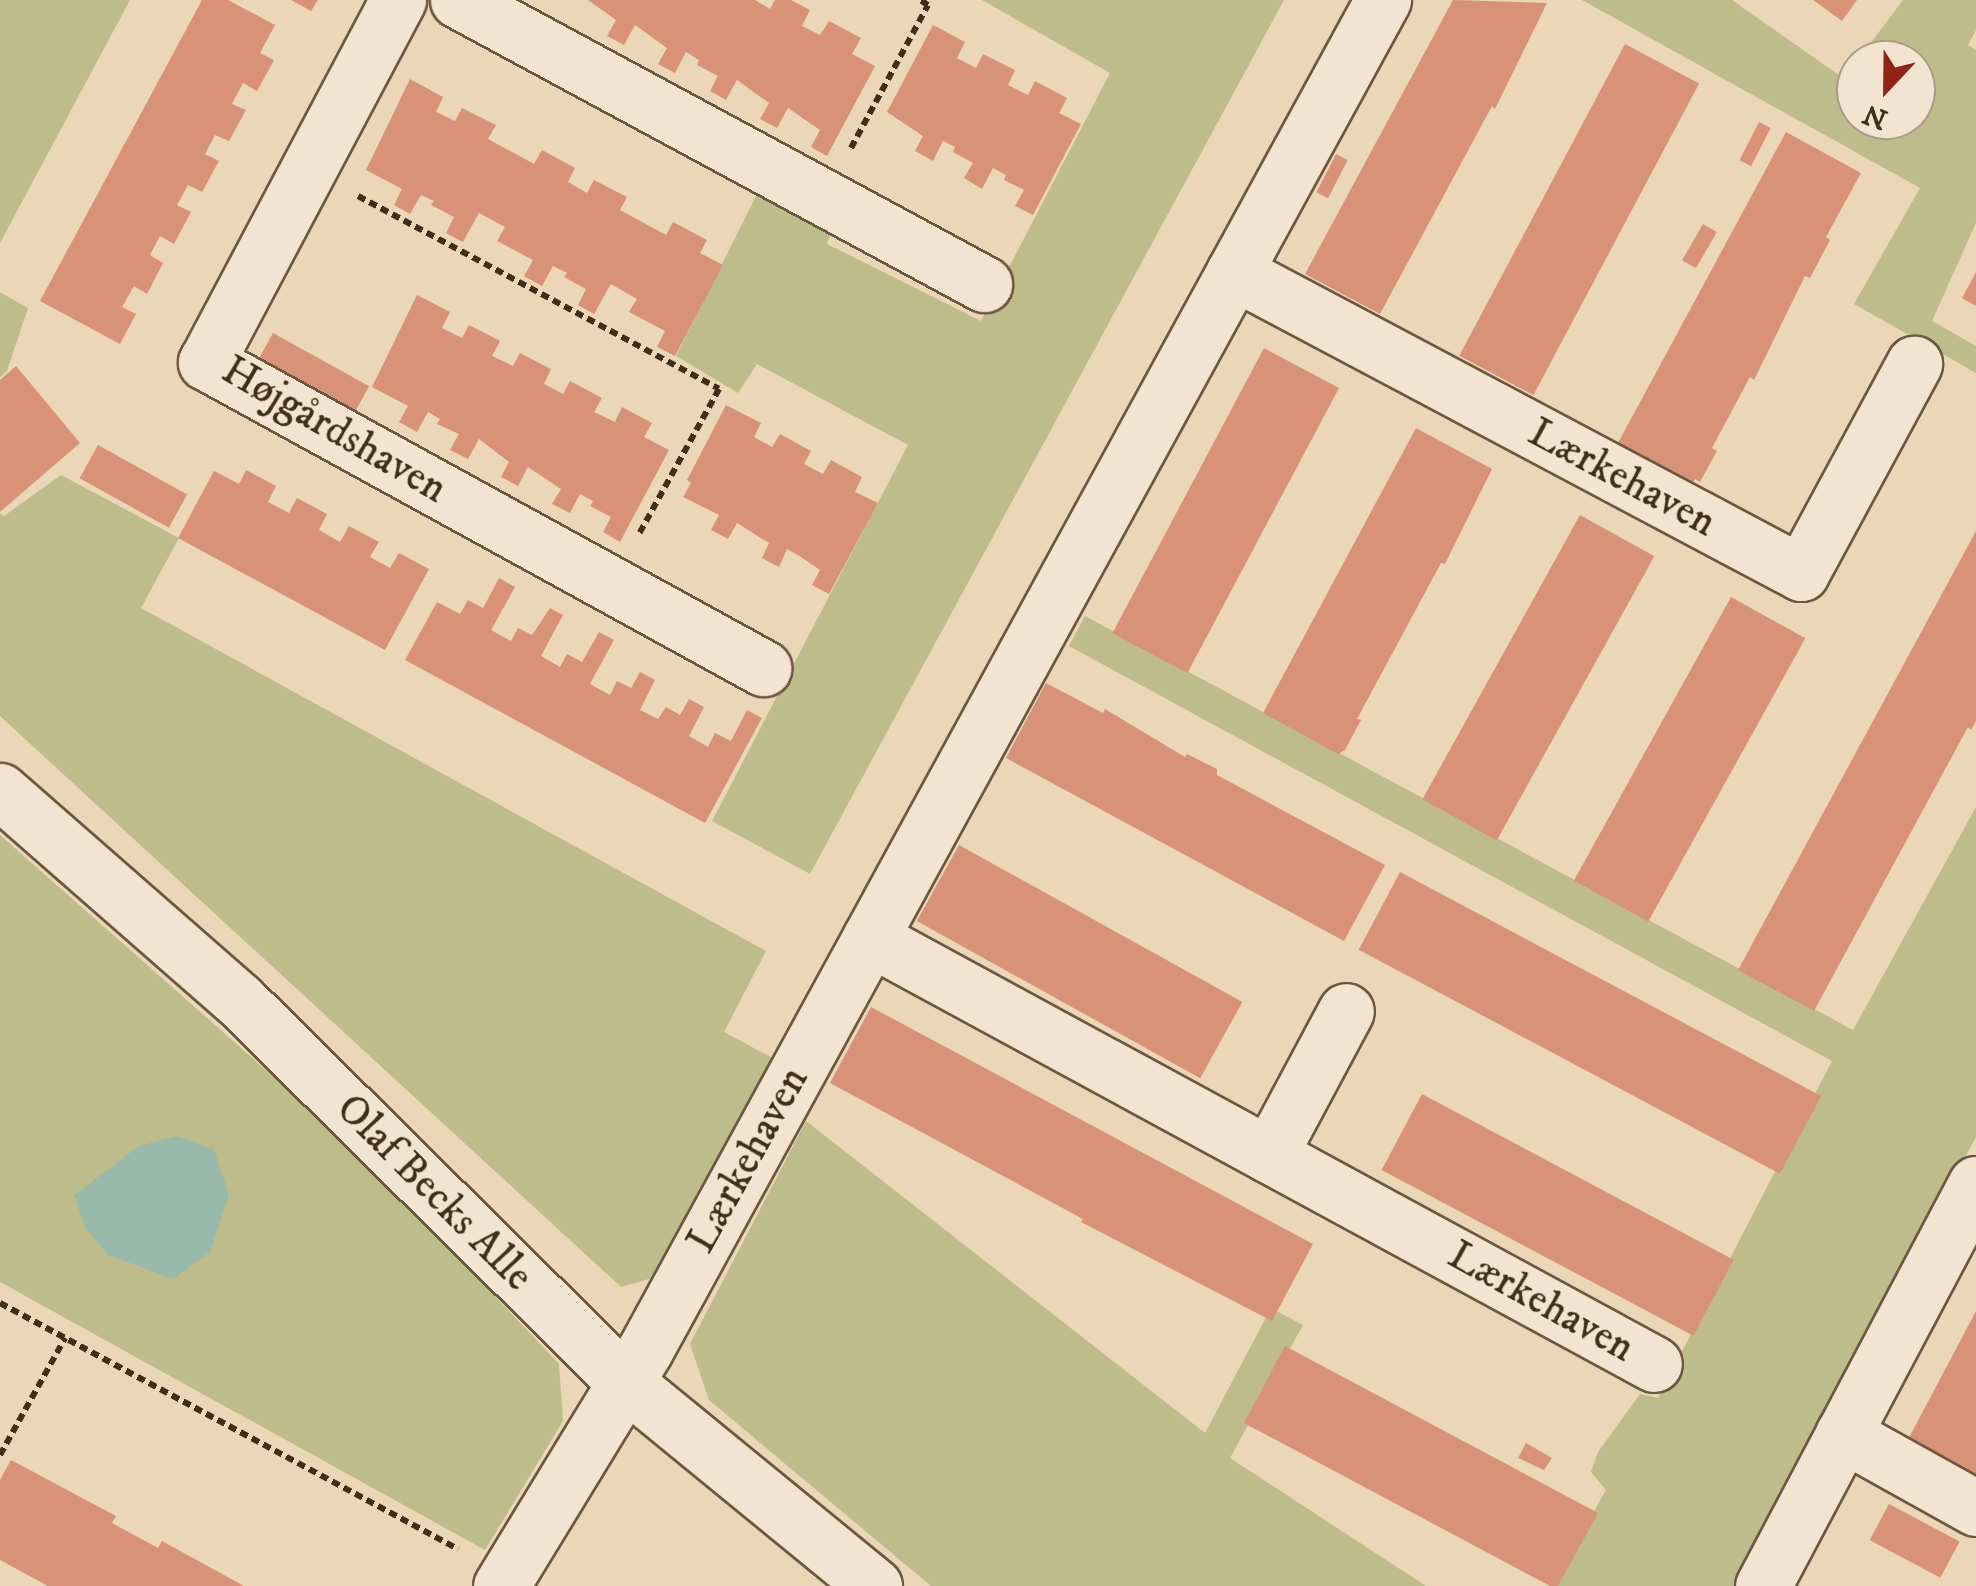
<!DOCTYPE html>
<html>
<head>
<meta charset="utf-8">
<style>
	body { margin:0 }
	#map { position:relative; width:1976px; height:1586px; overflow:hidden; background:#ebd6b8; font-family:"IM FELL DW Pica",serif }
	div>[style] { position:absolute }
	.green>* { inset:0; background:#bebc8a }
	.water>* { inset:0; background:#99b9aa }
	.building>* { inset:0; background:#d89278; transform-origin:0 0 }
	.path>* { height:6px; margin-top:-3px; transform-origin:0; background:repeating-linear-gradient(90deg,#422d18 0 8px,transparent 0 13px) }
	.roads { filter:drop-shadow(2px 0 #6c5740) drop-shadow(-2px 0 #6c5740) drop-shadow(0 2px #6c5740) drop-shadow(0 -2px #6c5740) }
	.minor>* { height:55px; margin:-27.5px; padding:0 27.5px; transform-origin:27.5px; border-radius:27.5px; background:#f2e4d1 }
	span { translate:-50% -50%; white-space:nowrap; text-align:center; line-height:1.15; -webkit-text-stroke:8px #f2e4d1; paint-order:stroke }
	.street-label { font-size:42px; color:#422d18 }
	.north { position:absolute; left:1836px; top:40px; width:100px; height:100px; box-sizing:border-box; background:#f2e4d1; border:2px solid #ac9b87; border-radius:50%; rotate:202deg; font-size:28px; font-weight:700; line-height:40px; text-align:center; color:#422d18 }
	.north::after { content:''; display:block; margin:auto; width:35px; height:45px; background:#8f2418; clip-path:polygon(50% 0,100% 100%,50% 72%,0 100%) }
</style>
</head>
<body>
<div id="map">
	<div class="green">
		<i style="clip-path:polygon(0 0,130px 0,0 243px)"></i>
		<i style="clip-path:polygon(982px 0,1284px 0,810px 874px,712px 821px,908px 445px,757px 364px,738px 393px,676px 356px,759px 190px,832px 229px,827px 244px,981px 321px,1110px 73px)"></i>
		<i style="clip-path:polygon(1582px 0,1732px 0,1843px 78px,1856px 62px,1856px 120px,1916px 120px,1916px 60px,1858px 60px,1903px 0,1976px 0,1976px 30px,1968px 45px,1976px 50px,1976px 223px,1932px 321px,1976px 346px,1976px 373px,1854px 304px,1920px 188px)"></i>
		<i style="clip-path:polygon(0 292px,28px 308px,7px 371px,0 377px)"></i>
		<i style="clip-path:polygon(61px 475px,179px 538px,141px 608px,766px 951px,724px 1032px,780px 1062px,656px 1277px,621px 1287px,0 716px,0 513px,4px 516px)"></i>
		<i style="clip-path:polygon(1085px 616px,1853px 1030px,1976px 807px,1976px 1137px,1735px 1586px,1552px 1586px,1606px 1490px,1591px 1472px,1598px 1452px,1640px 1394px,1658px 1398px,1832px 1061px,1069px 646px)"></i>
		<i style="clip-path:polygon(0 835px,361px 1154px,559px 1364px,563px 1421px,485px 1550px,0 1282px)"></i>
		<i style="clip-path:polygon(806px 1121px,1205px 1433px,1271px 1308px,1303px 1325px,1230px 1458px,1426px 1586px,931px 1586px,709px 1400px,690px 1344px)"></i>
	</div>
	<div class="water">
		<i style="clip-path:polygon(176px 1136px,214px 1149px,229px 1195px,210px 1252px,174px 1279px,108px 1255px,85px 1227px,74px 1195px,139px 1146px)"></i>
	</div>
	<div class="building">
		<i style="clip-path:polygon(202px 0,228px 0,275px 25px,260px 53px,274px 60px,257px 91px,243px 83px,232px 104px,246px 110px,229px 141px,215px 135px,205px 154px,219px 161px,202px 192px,188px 185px,177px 205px,191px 212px,174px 244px,160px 236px,150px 255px,163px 263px,147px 294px,134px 286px,122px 307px,136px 314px,120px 344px,40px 301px)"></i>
		<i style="clip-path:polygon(291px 0,318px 0,311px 11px)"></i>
		<i style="clip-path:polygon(588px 0,755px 0,770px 9px,775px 0,791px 0,810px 10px,802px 26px,820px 35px,829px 21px,861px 38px,852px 54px,875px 66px,827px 156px,811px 147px,820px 130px,788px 108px,777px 128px,760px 119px,769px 103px,737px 80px,726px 100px,710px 91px,718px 76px,697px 65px,699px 60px,686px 52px,675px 73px,658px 64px,667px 48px,635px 25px,624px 45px,607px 36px,616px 20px)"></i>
		<i style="clip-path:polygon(1453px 0,1547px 3px,1495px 109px,1492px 106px,1380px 314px,1305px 274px)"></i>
		<i style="clip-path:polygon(1813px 0,1857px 0,1842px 21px)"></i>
		<i style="clip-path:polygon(933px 25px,965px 42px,957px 58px,976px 68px,983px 54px,1015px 70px,1008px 85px,1028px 95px,1035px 81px,1067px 98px,1059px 113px,1081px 124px,1033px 215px,1015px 206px,1024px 190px,1004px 180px,1006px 175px,993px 168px,982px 189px,964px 178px,973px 163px,953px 152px,955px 147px,943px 141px,933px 161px,915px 151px,923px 136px,887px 112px)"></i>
		<i style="left:1625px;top:44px;width:84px;height:353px;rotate:28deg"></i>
		<i style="clip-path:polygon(410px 79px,443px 97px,436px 112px,455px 121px,462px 108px,496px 125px,488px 139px,534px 164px,542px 150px,575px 168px,568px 182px,587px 193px,594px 180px,627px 197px,620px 210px,666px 235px,673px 222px,707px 240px,700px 253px,723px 265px,675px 356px,657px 347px,665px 331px,629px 312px,637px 299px,611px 284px,594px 314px,578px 305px,586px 289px,564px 277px,567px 273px,553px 266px,542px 286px,524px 276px,533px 260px,497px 241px,505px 227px,479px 213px,463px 242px,446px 233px,454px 217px,431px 205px,434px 201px,421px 195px,410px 214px,394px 205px,402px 189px,366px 170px)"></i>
		<i style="left:1759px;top:122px;width:13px;height:43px;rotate:27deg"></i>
		<i style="clip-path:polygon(1786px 132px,1861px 173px,1826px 237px,1830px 240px,1810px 278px,1805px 276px,1754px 380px,1750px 377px,1712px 448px,1717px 451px,1700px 482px,1695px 479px,1693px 483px,1618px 443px)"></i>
		<i style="left:1336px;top:154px;width:13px;height:43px;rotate:27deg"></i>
		<i style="left:1703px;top:224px;width:16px;height:42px;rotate:30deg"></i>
		<i style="clip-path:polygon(1976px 272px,1976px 306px,1962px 298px)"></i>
		<i style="clip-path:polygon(417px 295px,450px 312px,442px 328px,462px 338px,469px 325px,500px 341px,492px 356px,513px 366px,520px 353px,551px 369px,544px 384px,563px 394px,570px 381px,602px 398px,594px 412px,615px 422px,622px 407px,652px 423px,644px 437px,669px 450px,620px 542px,603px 532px,611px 517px,590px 506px,593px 501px,580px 494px,570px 513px,552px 504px,561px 489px,528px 467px,518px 486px,501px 477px,509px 462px,479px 439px,468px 459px,450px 450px,459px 434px,437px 424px,440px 419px,428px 412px,417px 432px,399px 422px,408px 406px,372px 387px)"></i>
		<i style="left:273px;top:333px;width:110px;height:32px;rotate:29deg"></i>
		<i style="left:1264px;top:348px;width:85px;height:323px;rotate:28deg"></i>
		<i style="clip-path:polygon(16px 366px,80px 443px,0 512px,0 380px)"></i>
		<i style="clip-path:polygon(726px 405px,761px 423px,754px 437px,772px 447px,780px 434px,811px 451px,804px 464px,823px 474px,831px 460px,862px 477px,855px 492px,878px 503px,829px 594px,812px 585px,820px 570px,801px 557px,787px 549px,779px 567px,762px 558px,769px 543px,737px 523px,728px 539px,711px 530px,719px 515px,683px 497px,691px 483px,687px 480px)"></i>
		<i style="clip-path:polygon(1416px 428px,1492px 469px,1445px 564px,1441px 563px,1357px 719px,1361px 720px,1345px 750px,1338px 754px,1263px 713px)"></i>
		<i style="left:98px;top:445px;width:102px;height:38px;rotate:29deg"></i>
		<i style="clip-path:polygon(246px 470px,276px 486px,268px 502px,289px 513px,297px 498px,327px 514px,319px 530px,340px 542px,349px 526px,379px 542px,370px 557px,390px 568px,399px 553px,429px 569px,385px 650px,178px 538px,214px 471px,239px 484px)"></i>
		<i style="left:1580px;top:515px;width:85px;height:325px;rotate:29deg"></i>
		<i style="clip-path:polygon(1976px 531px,1976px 721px,1971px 730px,1968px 727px,1814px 1011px,1738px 970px)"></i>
		<i style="clip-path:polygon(499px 578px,515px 587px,491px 630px,511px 641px,518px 628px,532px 635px,550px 608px,563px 615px,541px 656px,560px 667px,567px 654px,582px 662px,599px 632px,614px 640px,590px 684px,610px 695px,617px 681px,631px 688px,640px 672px,655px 680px,640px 710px,658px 719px,666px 707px,680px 715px,689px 699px,704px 707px,689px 736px,708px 747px,715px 733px,731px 741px,747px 710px,762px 718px,705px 823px,405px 660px,437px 602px,460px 614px,468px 600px,483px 608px)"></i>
		<i style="left:1731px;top:597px;width:85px;height:324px;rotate:29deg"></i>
		<i style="clip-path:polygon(1046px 683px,1103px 713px,1105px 709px,1185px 757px,1187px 754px,1217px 769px,1217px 775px,1385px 865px,1344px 941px,1006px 758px)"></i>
		<i style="left:959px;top:845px;width:324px;height:87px;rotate:29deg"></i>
		<i style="left:1400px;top:872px;width:477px;height:88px;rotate:28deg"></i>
		<i style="clip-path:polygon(871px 1007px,1313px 1244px,1272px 1321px,1081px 1222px,1083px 1219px,830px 1083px)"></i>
		<i style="left:1422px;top:1094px;width:353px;height:86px;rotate:28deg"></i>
		<i style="clip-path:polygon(1976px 1311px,1976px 1491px,1902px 1451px)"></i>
		<i style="clip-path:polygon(1285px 1346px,1598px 1513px,1558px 1586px,1550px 1586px,1244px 1423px)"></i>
		<i style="clip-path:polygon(1526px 1443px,1552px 1458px,1544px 1470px,1518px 1458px)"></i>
		<i style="clip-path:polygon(11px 1460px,116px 1516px,112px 1523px,158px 1548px,162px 1541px,244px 1586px,48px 1586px,0 1560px,0 1480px)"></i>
		<i style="left:1889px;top:1504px;width:80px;height:41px;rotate:28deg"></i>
	</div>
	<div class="path">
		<i style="left:851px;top:148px;width:162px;rotate:-61.7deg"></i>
		<i style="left:928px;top:5px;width:9px;rotate:-148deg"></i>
		<i style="left:358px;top:196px;width:409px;rotate:28.1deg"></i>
		<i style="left:719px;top:389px;width:168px;rotate:118.9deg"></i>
		<i style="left:0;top:1303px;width:520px;rotate:28.24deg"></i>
		<i style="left:0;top:1455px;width:134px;rotate:-60.9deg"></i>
	</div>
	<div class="roads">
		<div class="minor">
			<i style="left:398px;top:0;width:410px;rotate:117.9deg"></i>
			<i style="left:206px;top:362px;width:636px;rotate:28.78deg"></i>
			<i style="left:458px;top:0;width:598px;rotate:28.37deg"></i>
			<i style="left:1234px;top:272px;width:642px;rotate:27.96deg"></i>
			<i style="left:1801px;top:573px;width:238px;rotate:-61.6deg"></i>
			<i style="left:0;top:791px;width:317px;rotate:41.2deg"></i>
			<i style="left:239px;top:1000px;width:543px;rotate:44.7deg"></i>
			<i style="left:625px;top:1382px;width:322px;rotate:39.3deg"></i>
			<i style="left:870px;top:938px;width:892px;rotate:28.52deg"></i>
			<i style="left:1269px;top:1155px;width:163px;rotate:-61.9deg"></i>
			<i style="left:1843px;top:1434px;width:152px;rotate:29.1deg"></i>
			<i style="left:501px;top:1586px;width:276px;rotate:-58.6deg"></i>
			<i style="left:645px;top:1350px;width:1539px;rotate:-61.34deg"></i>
			<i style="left:1763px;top:1586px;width:455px;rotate:-62.1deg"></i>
		</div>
	</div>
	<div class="street-label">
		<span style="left:334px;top:430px;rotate:30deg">Højgårdshaven</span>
		<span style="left:1622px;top:478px;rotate:28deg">Lærkehaven</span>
		<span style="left:748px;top:1160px;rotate:-61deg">Lærkehaven</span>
		<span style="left:434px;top:1193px;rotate:45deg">Olaf Becks Alle</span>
		<span style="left:1541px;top:1302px;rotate:29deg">Lærkehaven</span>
	</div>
	<div class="north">N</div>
</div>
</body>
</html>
